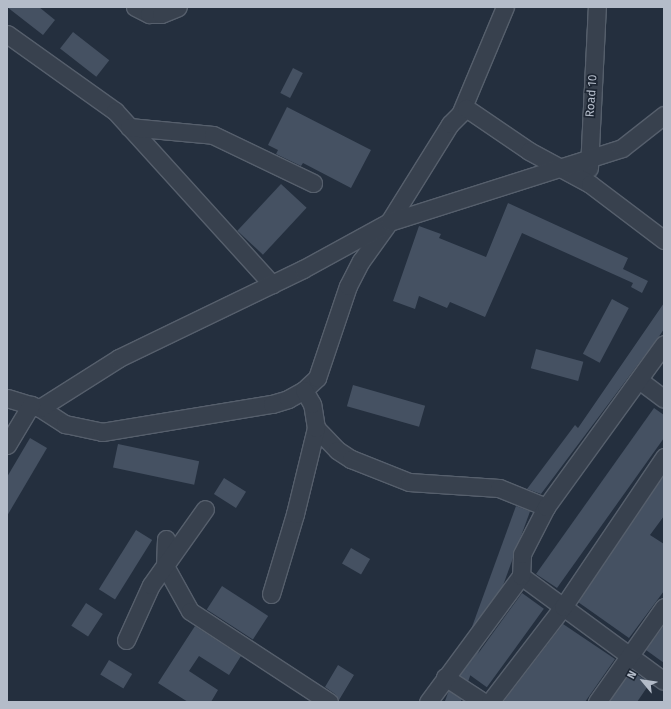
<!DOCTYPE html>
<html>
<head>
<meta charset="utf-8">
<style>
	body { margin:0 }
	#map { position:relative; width:671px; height:709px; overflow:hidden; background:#242f3e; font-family:"Fira Sans",sans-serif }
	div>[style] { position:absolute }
	.building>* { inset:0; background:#455162; transform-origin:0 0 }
	.roads { filter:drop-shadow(1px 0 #565f6c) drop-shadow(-1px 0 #565f6c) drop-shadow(0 1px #565f6c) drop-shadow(0 -1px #565f6c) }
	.minor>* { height:17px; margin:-8.5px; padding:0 8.5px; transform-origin:8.5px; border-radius:8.5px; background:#38414e }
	span { translate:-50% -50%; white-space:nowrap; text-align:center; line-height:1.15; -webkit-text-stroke:3.5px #1d2633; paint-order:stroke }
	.street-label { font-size:12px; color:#b4bcc9 }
	.frame { position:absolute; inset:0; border:8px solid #b4bcc9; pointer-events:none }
	.north { position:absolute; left:623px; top:661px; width:40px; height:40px; -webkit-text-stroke:3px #1d2633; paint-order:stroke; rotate:299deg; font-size:11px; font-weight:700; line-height:16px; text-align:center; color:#b4bcc9 }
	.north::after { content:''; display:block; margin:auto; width:14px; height:18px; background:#b4bcc9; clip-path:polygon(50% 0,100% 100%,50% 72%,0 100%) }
</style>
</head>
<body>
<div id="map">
	<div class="building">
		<i style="clip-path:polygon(7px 7px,39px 7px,55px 20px,43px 35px)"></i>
		<i style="left:73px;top:32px;width:46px;height:21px;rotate:38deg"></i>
		<i style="left:293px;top:68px;width:11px;height:28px;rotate:27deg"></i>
		<i style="clip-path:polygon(287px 107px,371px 150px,351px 188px,303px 163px,301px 166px,276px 154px,278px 150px,268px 145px)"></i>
		<i style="left:281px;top:184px;width:35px;height:64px;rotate:43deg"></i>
		<i style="clip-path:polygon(508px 203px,628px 258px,623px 269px,648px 281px,642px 293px,631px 287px,633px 283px,522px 233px,485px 317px,450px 302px,447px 308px,419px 296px,415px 309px,393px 301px,419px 226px,441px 234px,439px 238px,486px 257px)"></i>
		<i style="left:612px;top:299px;width:19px;height:62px;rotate:28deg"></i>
		<i style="clip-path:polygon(664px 303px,664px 329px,660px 335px,541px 494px,527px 489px,575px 425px,578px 428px)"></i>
		<i style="left:536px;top:349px;width:49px;height:20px;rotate:15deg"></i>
		<i style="left:353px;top:385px;width:75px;height:22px;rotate:16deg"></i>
		<i style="clip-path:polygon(654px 408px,664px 415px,664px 438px,557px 588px,536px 574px)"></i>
		<i style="clip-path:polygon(30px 438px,47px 448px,7px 516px,7px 477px)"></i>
		<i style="left:118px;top:444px;width:83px;height:24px;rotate:12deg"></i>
		<i style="clip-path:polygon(664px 475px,664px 516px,650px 535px,664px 544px,664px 591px,629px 638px,578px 602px)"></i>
		<i style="left:224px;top:478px;width:26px;height:19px;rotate:32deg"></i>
		<i style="left:516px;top:506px;width:15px;height:239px;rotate:20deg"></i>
		<i style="left:136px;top:530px;width:19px;height:70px;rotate:32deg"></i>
		<i style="left:351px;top:548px;width:22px;height:18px;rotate:30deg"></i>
		<i style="left:222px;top:586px;width:55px;height:28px;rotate:33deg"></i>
		<i style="left:522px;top:593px;width:27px;height:97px;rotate:36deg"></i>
		<i style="left:86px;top:603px;width:20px;height:27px;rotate:33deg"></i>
		<i style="clip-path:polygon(563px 624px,615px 659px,585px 702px,503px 702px)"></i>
		<i style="clip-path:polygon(664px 625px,664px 663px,646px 650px)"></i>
		<i style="clip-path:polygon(195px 626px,241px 656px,229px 675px,199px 656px,189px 671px,218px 690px,211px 702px,188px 702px,158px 683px)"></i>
		<i style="left:109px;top:660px;width:27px;height:17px;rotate:31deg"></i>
		<i style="clip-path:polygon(338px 665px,354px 675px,339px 700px,335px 694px,325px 687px)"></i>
		<i style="clip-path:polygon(631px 671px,650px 683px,637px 702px,609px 702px)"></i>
	</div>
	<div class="roads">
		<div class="minor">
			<i style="left:135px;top:7px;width:16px;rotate:27deg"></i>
			<i style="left:149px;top:14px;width:12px"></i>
			<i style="left:161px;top:14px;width:18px;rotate:-22deg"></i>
			<i style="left:7px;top:34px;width:133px;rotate:35.5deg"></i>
			<i style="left:115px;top:111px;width:234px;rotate:47.8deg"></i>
			<i style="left:461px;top:112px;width:114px;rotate:-67.3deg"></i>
			<i style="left:129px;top:127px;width:84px;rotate:5.4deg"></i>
			<i style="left:213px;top:135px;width:111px;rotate:25.6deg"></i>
			<i style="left:589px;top:168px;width:161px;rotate:-87.2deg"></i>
			<i style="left:639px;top:380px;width:31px;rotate:37deg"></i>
			<i style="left:7px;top:398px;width:34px;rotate:17deg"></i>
			<i style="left:40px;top:408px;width:30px;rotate:33deg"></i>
			<i style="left:65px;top:424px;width:38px;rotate:12deg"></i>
			<i style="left:102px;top:432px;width:172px;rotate:-9.4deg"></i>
			<i style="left:272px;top:404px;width:17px;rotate:-17deg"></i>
			<i style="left:288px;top:399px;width:18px;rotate:-29deg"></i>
			<i style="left:304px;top:390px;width:18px;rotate:-43deg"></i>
			<i style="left:317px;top:378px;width:97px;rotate:-71.4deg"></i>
			<i style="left:348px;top:286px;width:28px;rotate:-63deg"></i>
			<i style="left:361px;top:261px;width:48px;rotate:-54.3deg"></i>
			<i style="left:389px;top:222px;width:115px;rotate:-58.1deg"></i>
			<i style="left:450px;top:124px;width:23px;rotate:-45deg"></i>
			<i style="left:466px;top:108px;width:76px;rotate:34.3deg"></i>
			<i style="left:529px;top:151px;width:69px;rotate:28.4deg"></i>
			<i style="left:590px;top:184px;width:93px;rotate:37.1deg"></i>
			<i style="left:40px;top:408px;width:93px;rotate:-32.3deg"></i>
			<i style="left:119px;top:358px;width:204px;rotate:-25.8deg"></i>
			<i style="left:303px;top:269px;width:98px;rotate:-28.7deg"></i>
			<i style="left:389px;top:222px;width:244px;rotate:-17.6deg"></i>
			<i style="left:622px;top:148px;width:53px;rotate:-38.2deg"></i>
			<i style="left:316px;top:428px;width:30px;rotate:46deg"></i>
			<i style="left:337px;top:450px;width:17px;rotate:33deg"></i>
			<i style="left:351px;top:459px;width:62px;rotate:21.6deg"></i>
			<i style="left:409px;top:482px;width:90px;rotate:3.8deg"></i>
			<i style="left:499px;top:488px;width:51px;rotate:22deg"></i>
			<i style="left:7px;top:445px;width:47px;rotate:-59deg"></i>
			<i style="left:166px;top:539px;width:27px;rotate:92deg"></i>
			<i style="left:165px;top:566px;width:51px;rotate:60.9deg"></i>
			<i style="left:190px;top:611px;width:166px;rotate:33.2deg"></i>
			<i style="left:521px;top:576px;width:177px;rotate:36.3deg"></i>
			<i style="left:271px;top:594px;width:84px;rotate:-73.3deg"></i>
			<i style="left:295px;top:514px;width:89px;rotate:-76.3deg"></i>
			<i style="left:316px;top:428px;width:24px;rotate:-99deg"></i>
			<i style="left:312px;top:404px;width:16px;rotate:-120deg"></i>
			<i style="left:126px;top:640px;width:60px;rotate:-65.6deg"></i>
			<i style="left:151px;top:585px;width:93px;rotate:-54.6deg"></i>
			<i style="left:445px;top:677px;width:45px;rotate:33.3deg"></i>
			<i style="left:428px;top:702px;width:157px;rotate:-53.6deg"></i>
			<i style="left:521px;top:576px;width:22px;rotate:-87deg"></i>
			<i style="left:522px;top:554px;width:53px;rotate:-62.9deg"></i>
			<i style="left:546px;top:507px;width:201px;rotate:-54.1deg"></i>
			<i style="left:490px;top:702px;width:120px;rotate:-52.5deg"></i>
			<i style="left:563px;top:607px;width:181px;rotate:-56deg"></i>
			<i style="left:597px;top:702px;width:116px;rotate:-54.8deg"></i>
		</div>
	</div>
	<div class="street-label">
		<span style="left:592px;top:96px;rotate:-86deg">Road 10</span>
	</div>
	<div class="frame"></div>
	<div class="north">N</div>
</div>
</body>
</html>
